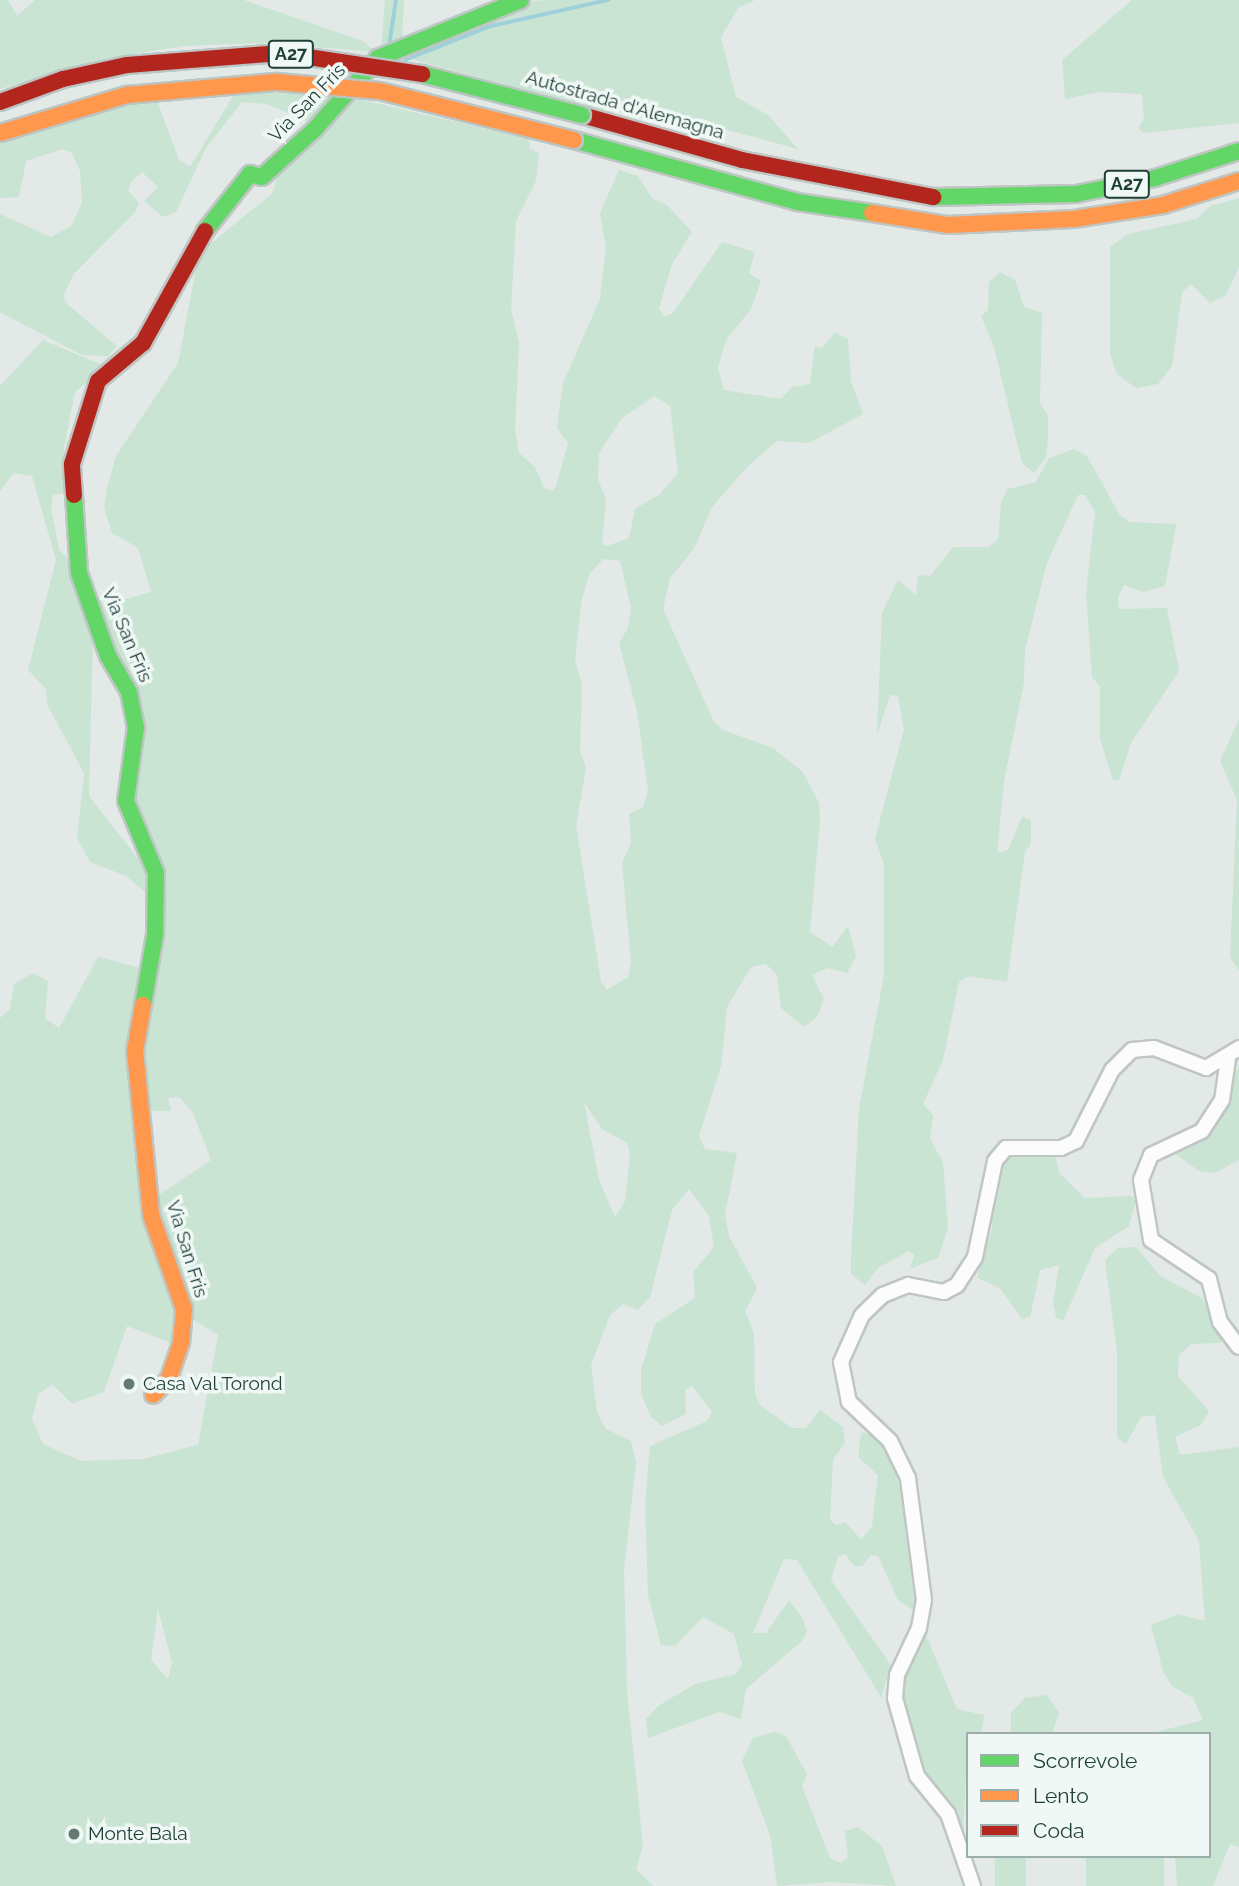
<!DOCTYPE html>
<html>
<head>
<meta charset="utf-8">
<style>
	body { margin:0 }
	#map { position:relative; width:1239px; height:1886px; overflow:hidden; background:#e2e9e6; font-family:Raleway,sans-serif }
	div>[style] { position:absolute }
	.green>* { inset:0; background:#cae4d3; transform-origin:0 0 }
	.stream>* { height:3.5px; margin:-1.75px; padding:0 1.75px; transform-origin:1.75px; border-radius:1.75px; background:#9ed0dc }
	.roads { filter:drop-shadow(2px 0 #bfc6c3) drop-shadow(-2px 0 #bfc6c3) drop-shadow(0 2px #bfc6c3) drop-shadow(0 -2px #bfc6c3) }
	.street>* { height:14px; margin:-7px; padding:0 7px; transform-origin:7px; border-radius:7px; background:#fbfcfb }
	.fast>* { height:16px; margin:-8px; padding:0 8px; transform-origin:8px; border-radius:8px; background:#63d668 }
	.slow>* { height:16px; margin:-8px; padding:0 8px; transform-origin:8px; border-radius:8px; background:#ff974d }
	.jam>* { height:16px; margin:-8px; padding:0 8px; transform-origin:8px; border-radius:8px; background:#b3261e }
	.bridges { filter:drop-shadow(2px 0 #bbc5c3) drop-shadow(-2px 0 #bbc5c3) drop-shadow(0 2px #bbc5c3) drop-shadow(0 -2px #bbc5c3) }
	.fast-bridge>* { height:16px; margin:-8px; padding:0 8px; transform-origin:8px; border-radius:8px; background:#63d668 }
	.slow-bridge>* { height:16px; margin:-8px; padding:0 8px; transform-origin:8px; border-radius:8px; background:#ff974d }
	.jam-bridge>* { height:16px; margin:-8px; padding:0 8px; transform-origin:8px; border-radius:8px; background:#b3261e }
	.dots>* { width:19px; height:19px; translate:-50% -50%; box-sizing:border-box; border:4px solid #f0f8f5; border-radius:50% }
	span { translate:-50% -50%; white-space:nowrap; text-align:center; line-height:1.15; -webkit-text-stroke:7px #f0f8f5; paint-order:stroke }
	.shield-label span { padding:2px 5px; background:#f0f8f5; border:2px solid; border-radius:5px; -webkit-text-stroke-width:0 }
	.shield-label { font-size:18px; color:#1e3e37; font-weight:700 }
	.street-label { font-size:19px; color:#1e3e37 }
	.poi-label { font-size:19px; color:#1e3e37 }
	.left { translate:0 -50%; text-align:left }
	.legend { position:absolute; left:966px; top:1732px; width:245px; height:126px; box-sizing:border-box; background:#f0f8f5; border:2px solid #9caea9; margin:0; padding:9px 12px; list-style:none; font-size:21px; color:#1e3e37 }
	.legend li { display:flex; align-items:center; gap:14px; height:35px }
	.legend b { width:35px; border:2px solid #9caea9 }
</style>
</head>
<body>
<div id="map">
	<div class="green">
		<i style="clip-path:polygon(0 0,8px 0,17px 16px,35px 0,244px 0,363px 41px,376px 52px,266px 43px,184px 46px,109px 58px,0 89px)"></i>
		<i style="clip-path:polygon(385px 0,404px 0,402px 44px,381px 48px)"></i>
		<i style="clip-path:polygon(544px 0,755px 0,738px 8px,721px 37px,736px 97px,768px 115px,798px 149px,623px 102px,603px 110px,395px 55px,511px 4px)"></i>
		<i style="clip-path:polygon(1132px 0,1239px 0,1239px 123px,1143px 133px,1138px 128px,1144px 119px,1142px 94px,1100px 92px,1065px 99px,1062px 60px)"></i>
		<i style="clip-path:polygon(236px 91px,340px 96px,313px 124px,267px 104px,242px 102px,206px 148px,176px 212px,163px 217px,144px 201px,158px 187px,142px 172px,131px 182px,128px 190px,139px 203px,136px 211px,73px 275px,64px 295px,65px 302px,117px 346px,108px 356px,82px 355px,0 312px,0 214px,51px 237px,71px 226px,82px 203px,80px 171px,72px 153px,62px 149px,26px 161px,19px 197px,0 198px,0 140px,156px 98px,179px 160px,190px 167px)"></i>
		<i style="clip-path:polygon(evenodd,350px 97px,529px 139px,530px 149px,539px 153px,536px 181px,516px 221px,511px 309px,519px 342px,515px 430px,519px 453px,535px 467px,544px 488px,552px 491px,556px 486px,568px 443px,557px 428px,563px 383px,600px 299px,606px 248px,600px 213px,619px 170px,638px 176px,652px 198px,667px 205px,692px 232px,672px 264px,659px 308px,664px 316px,672px 314px,722px 242px,755px 252px,749px 273px,761px 281px,751px 309px,726px 340px,718px 368px,724px 390px,781px 399px,792px 387px,810px 384px,815px 346px,822px 348px,835px 332px,848px 339px,851px 381px,863px 414px,809px 443px,777px 441px,747px 467px,712px 507px,694px 549px,670px 578px,663px 609px,714px 722px,723px 730px,773px 748px,803px 772px,819px 803px,820px 820px,810px 932px,832px 947px,848px 926px,856px 956px,847px 973px,827px 968px,812px 975px,824px 999px,817px 1017px,804px 1027px,781px 1008px,777px 975px,766px 964px,751px 967px,727px 1007px,721px 1066px,699px 1136px,705px 1149px,737px 1153px,725px 1215px,729px 1236px,757px 1288px,745px 1311px,754px 1333px,755px 1394px,760px 1405px,792px 1428px,806px 1428px,820px 1410px,843px 1427px,845px 1442px,833px 1460px,830px 1519px,836px 1525px,845px 1522px,861px 1539px,872px 1527px,878px 1475px,859px 1458px,859px 1444px,862px 1432px,884px 1441px,905px 1501px,919px 1614px,898px 1600px,878px 1556px,871px 1555px,862px 1566px,854px 1566px,845px 1554px,838px 1557px,831px 1580px,891px 1665px,881px 1697px,797px 1560px,784px 1559px,753px 1633px,766px 1633px,789px 1600px,803px 1619px,807px 1632px,801px 1642px,746px 1689px,741px 1719px,719px 1712px,648px 1738px,646px 1719px,658px 1706px,695px 1684px,736px 1674px,742px 1664px,734px 1634px,703px 1617px,675px 1646px,661px 1645px,648px 1595px,645px 1502px,650px 1446px,707px 1421px,712px 1412px,692px 1386px,685px 1390px,686px 1414px,662px 1426px,651px 1417px,641px 1394px,641px 1370px,655px 1324px,695px 1298px,693px 1272px,714px 1247px,709px 1216px,689px 1189px,672px 1210px,650px 1297px,638px 1310px,623px 1304px,610px 1315px,591px 1365px,597px 1412px,606px 1429px,631px 1441px,636px 1463px,624px 1569px,627px 1691px,643px 1845px,636px 1869px,653px 1886px,0 1886px,0 1018px,10px 1009px,14px 984px,33px 973px,48px 981px,45px 1018px,59px 1028px,98px 957px,145px 969px,132px 1053px,135px 1111px,142px 1164px,180px 1306px,171px 1343px,127px 1326px,104px 1392px,72px 1404px,52px 1384px,38px 1395px,32px 1419px,43px 1444px,81px 1461px,143px 1459px,198px 1445px,218px 1335px,189px 1317px,185px 1280px,163px 1237px,157px 1196px,211px 1160px,193px 1113px,179px 1097px,168px 1098px,171px 1111px,149px 1111px,136px 1053px,160px 876px,129px 797px,133px 756px,108px 642px,93px 599px,111px 590px,115px 602px,151px 592px,138px 548px,112px 533px,104px 507px,107px 488px,116px 456px,178px 363px,199px 253px,273px 193px,281px 160px,350px 97px,655px 396px,670px 406px,678px 473px,660px 494px,635px 509px,629px 538px,607px 546px,602px 544px,606px 500px,598px 479px,599px 453px,622px 418px,655px 396px,350px 97px,603px 559px,620px 561px,631px 608px,628px 628px,619px 643px,637px 711px,648px 791px,643px 807px,629px 814px,631px 843px,622px 863px,631px 961px,628px 977px,607px 990px,601px 982px,576px 825px,586px 768px,580px 751px,582px 684px,575px 660px,581px 603px,589px 575px,603px 559px,350px 97px,584px 1102px,602px 1129px,627px 1143px,630px 1154px,625px 1201px,615px 1217px,599px 1180px,584px 1102px,350px 97px,158px 1609px,172px 1663px,168px 1679px,151px 1660px,158px 1609px)"></i>
		<i style="clip-path:polygon(1239px 198px,1239px 267px,1226px 295px,1210px 303px,1191px 284px,1182px 292px,1172px 366px,1158px 384px,1136px 388px,1117px 374px,1110px 354px,1110px 247px,1128px 234px,1197px 219px,1210px 206px)"></i>
		<i style="clip-path:polygon(1000px 272px,1015px 280px,1024px 307px,1042px 313px,1040px 403px,1048px 416px,1048px 439px,1046px 457px,1034px 473px,1022px 463px,994px 347px,981px 316px,988px 310px,989px 282px)"></i>
		<i style="clip-path:polygon(151px 322px,145px 335px,75px 392px,64px 447px,65px 493px,53px 495px,51px 508px,59px 550px,73px 563px,93px 630px,89px 796px,147px 870px,150px 896px,126px 876px,90px 862px,77px 838px,84px 773px,47px 704px,46px 689px,28px 670px,56px 560px,32px 476px,14px 473px,0 491px,0 386px,43px 340px,100px 364px)"></i>
		<i style="clip-path:polygon(1074px 449px,1087px 456px,1119px 514px,1130px 522px,1176px 524px,1165px 586px,1143px 592px,1124px 585px,1118px 598px,1119px 609px,1167px 608px,1179px 671px,1131px 743px,1119px 780px,1113px 780px,1100px 739px,1100px 687px,1092px 677px,1086px 593px,1095px 512px,1085px 495px,1078px 495px,1047px 563px,1025px 650px,1024px 683px,1004px 781px,997px 853px,1008px 850px,1022px 817px,1031px 820px,1031px 844px,1025px 852px,1007px 982px,969px 976px,959px 982px,943px 1060px,923px 1104px,933px 1115px,930px 1139px,943px 1162px,948px 1228px,938px 1258px,910px 1269px,914px 1255px,909px 1251px,878px 1268px,865px 1285px,851px 1274px,851px 1257px,859px 1109px,884px 975px,884px 864px,875px 839px,904px 729px,898px 696px,890px 695px,877px 735px,882px 613px,898px 580px,916px 595px,918px 575px,930px 576px,953px 547px,989px 547px,998px 539px,1001px 502px,1008px 489px,1036px 482px,1049px 458px)"></i>
		<i style="clip-path:polygon(1239px 719px,1239px 970px,1230px 957px,1237px 800px,1220px 761px)"></i>
		<i style="clip-path:polygon(1239px 1066px,1239px 1160px,1215px 1173px,1199px 1171px,1174px 1153px,1201px 1140px)"></i>
		<i style="clip-path:polygon(1000px 1153px,1055px 1155px,1059px 1173px,1085px 1198px,1131px 1196px,1136px 1201px,1129px 1226px,1095px 1248px,1063px 1321px,1056px 1318px,1053px 1303px,1059px 1265px,1040px 1270px,1030px 1317px,1022px 1319px,1000px 1288px,977px 1278px,992px 1229px,993px 1172px)"></i>
		<i style="clip-path:polygon(1136px 1247px,1160px 1276px,1202px 1298px,1224px 1333px,1221px 1343px,1191px 1344px,1179px 1355px,1178px 1376px,1209px 1411px,1201px 1425px,1175px 1437px,1180px 1455px,1239px 1447px,1239px 1847px,1230px 1844px,1213px 1886px,1177px 1886px,1175px 1856px,1209px 1856px,1209px 1734px,1148px 1734px,1203px 1720px,1193px 1698px,1172px 1686px,1163px 1671px,1151px 1625px,1178px 1614px,1205px 1621px,1199px 1541px,1163px 1477px,1155px 1415px,1141px 1417px,1126px 1444px,1117px 1438px,1117px 1351px,1105px 1260px,1118px 1248px)"></i>
		<i style="clip-path:polygon(925px 1633px,957px 1709px,984px 1715px,981px 1734px,968px 1734px,963px 1837px,922px 1778px,898px 1696px,902px 1673px)"></i>
		<i style="clip-path:polygon(1047px 1695px,1059px 1713px,1052px 1734px,1011px 1734px,1011px 1713px,1025px 1698px)"></i>
		<i style="clip-path:polygon(774px 1732px,786px 1736px,807px 1774px,802px 1786px,830px 1858px,841px 1863px,848px 1857px,845px 1831px,858px 1827px,882px 1846px,896px 1886px,831px 1882px,777px 1886px,770px 1835px,742px 1761px,753px 1738px)"></i>
		<i style="left:995px;top:1856px;width:31px;height:30px"></i>
		<i style="left:1086px;top:1856px;width:78px;height:30px"></i>
	</div>
	<div class="stream">
		<i style="left:389px;top:46px;width:47px;rotate:-81.3deg"></i>
		<i style="left:405px;top:60px;width:92px;rotate:-21.6deg"></i>
		<i style="left:491px;top:26px;width:120px;rotate:-12.5deg"></i>
	</div>
	<div class="roads">
		<div class="street">
			<i style="left:1228px;top:1059px;width:41px;rotate:98.3deg"></i>
			<i style="left:1222px;top:1100px;width:37px;rotate:123deg"></i>
			<i style="left:1202px;top:1131px;width:56px;rotate:154.8deg"></i>
			<i style="left:1151px;top:1155px;width:27px;rotate:112deg"></i>
			<i style="left:1141px;top:1180px;width:61px;rotate:80.5deg"></i>
			<i style="left:1151px;top:1240px;width:70px;rotate:33.9deg"></i>
			<i style="left:1209px;top:1279px;width:44px;rotate:75.7deg"></i>
			<i style="left:1220px;top:1322px;width:31px;rotate:53deg"></i>
			<i style="left:973px;top:1886px;width:76px;rotate:-109.1deg"></i>
			<i style="left:948px;top:1814px;width:49px;rotate:-129.2deg"></i>
			<i style="left:917px;top:1776px;width:81px;rotate:-105.8deg"></i>
			<i style="left:895px;top:1698px;width:23px;rotate:-85deg"></i>
			<i style="left:897px;top:1675px;width:52px;rotate:-64.9deg"></i>
			<i style="left:919px;top:1628px;width:28px;rotate:-80deg"></i>
			<i style="left:924px;top:1600px;width:123px;rotate:-97.5deg"></i>
			<i style="left:908px;top:1478px;width:41px;rotate:-115.9deg"></i>
			<i style="left:890px;top:1441px;width:57px;rotate:-136.4deg"></i>
			<i style="left:849px;top:1402px;width:41px;rotate:-101.3deg"></i>
			<i style="left:841px;top:1362px;width:51px;rotate:-65.9deg"></i>
			<i style="left:862px;top:1315px;width:29px;rotate:-44deg"></i>
			<i style="left:883px;top:1295px;width:27px;rotate:-22deg"></i>
			<i style="left:908px;top:1285px;width:37px;rotate:11deg"></i>
			<i style="left:944px;top:1292px;width:15px;rotate:-28deg"></i>
			<i style="left:957px;top:1285px;width:33px;rotate:-57deg"></i>
			<i style="left:975px;top:1257px;width:98px;rotate:-78.2deg"></i>
			<i style="left:995px;top:1161px;width:17px;rotate:-50deg"></i>
			<i style="left:1006px;top:1148px;width:55px"></i>
			<i style="left:1061px;top:1148px;width:17px;rotate:-25deg"></i>
			<i style="left:1076px;top:1141px;width:80px;rotate:-63.1deg"></i>
			<i style="left:1112px;top:1070px;width:28px;rotate:-45deg"></i>
			<i style="left:1132px;top:1050px;width:22px;rotate:-5deg"></i>
			<i style="left:1154px;top:1048px;width:56px;rotate:21deg"></i>
			<i style="left:1206px;top:1068px;width:39px;rotate:-31deg"></i>
		</div>
		<div class="fast">
			<i style="left:574px;top:140px;width:231px;rotate:15.5deg"></i>
			<i style="left:797px;top:202px;width:76px;rotate:8.3deg"></i>
			<i style="left:933px;top:197px;width:143px;rotate:-1.2deg"></i>
			<i style="left:1076px;top:194px;width:81px;rotate:-11.4deg"></i>
			<i style="left:1155px;top:178px;width:88px;rotate:-17.8deg"></i>
			<i style="left:205px;top:231px;width:73px;rotate:-51.7deg"></i>
			<i style="left:250px;top:174px;width:12px;rotate:14deg"></i>
			<i style="left:262px;top:177px;width:72px;rotate:-42.2deg"></i>
			<i style="left:315px;top:129px;width:95px;rotate:-48.4deg"></i>
			<i style="left:378px;top:58px;width:154px;rotate:-22.1deg"></i>
			<i style="left:74px;top:495px;width:78px;rotate:86.3deg"></i>
			<i style="left:79px;top:573px;width:88px;rotate:70.7deg"></i>
			<i style="left:108px;top:656px;width:42px;rotate:59.7deg"></i>
			<i style="left:129px;top:692px;width:36px;rotate:79deg"></i>
			<i style="left:136px;top:727px;width:75px;rotate:97.7deg"></i>
			<i style="left:126px;top:801px;width:78px;rotate:67.4deg"></i>
			<i style="left:156px;top:873px;width:62px;rotate:90.9deg"></i>
			<i style="left:155px;top:935px;width:71px;rotate:99.7deg"></i>
		</div>
		<div class="slow">
			<i style="left:872px;top:213px;width:77px;rotate:9deg"></i>
			<i style="left:948px;top:225px;width:126px;rotate:-2.7deg"></i>
			<i style="left:1074px;top:219px;width:90px;rotate:-8.9deg"></i>
			<i style="left:1163px;top:205px;width:80px;rotate:-17.5deg"></i>
			<i style="left:143px;top:1005px;width:47px;rotate:99.9deg"></i>
			<i style="left:135px;top:1051px;width:165px;rotate:84.4deg"></i>
			<i style="left:151px;top:1215px;width:100px;rotate:70.7deg"></i>
			<i style="left:184px;top:1309px;width:34px;rotate:95deg"></i>
			<i style="left:181px;top:1343px;width:39px;rotate:109deg"></i>
			<i style="left:168px;top:1380px;width:21px;rotate:135deg"></i>
		</div>
		<div class="jam">
			<i style="left:582px;top:115px;width:166px;rotate:15.7deg"></i>
			<i style="left:742px;top:160px;width:195px;rotate:11deg"></i>
			<i style="left:74px;top:495px;width:31px;rotate:-94deg"></i>
			<i style="left:72px;top:464px;width:87px;rotate:-72.6deg"></i>
			<i style="left:98px;top:381px;width:59px;rotate:-40.2deg"></i>
			<i style="left:143px;top:343px;width:128px;rotate:-61deg"></i>
		</div>
	</div>
	<div class="bridges">
		<div class="fast-bridge">
			<i style="left:422px;top:74px;width:165px;rotate:14.4deg"></i>
		</div>
		<div class="slow-bridge">
			<i style="left:0;top:133px;width:133px;rotate:-16.7deg"></i>
			<i style="left:127px;top:95px;width:151px;rotate:-5deg"></i>
			<i style="left:277px;top:82px;width:103px;rotate:5deg"></i>
			<i style="left:380px;top:91px;width:200px;rotate:14.2deg"></i>
		</div>
		<div class="jam-bridge">
			<i style="left:0;top:102px;width:67px;rotate:-20.1deg"></i>
			<i style="left:63px;top:79px;width:66px;rotate:-12.3deg"></i>
			<i style="left:127px;top:65px;width:154px;rotate:-4.5deg"></i>
			<i style="left:281px;top:53px;width:143px;rotate:8.5deg"></i>
		</div>
	</div>
	<div class="dots">
		<i style="left:129px;top:1384px;background:#637a74"></i>
		<i style="left:74px;top:1834px;background:#637a74"></i>
	</div>
	<div class="shield-label">
		<span style="left:291px;top:54px">A27</span>
		<span style="left:1127px;top:184px">A27</span>
	</div>
	<div class="street-label">
		<span style="left:307px;top:103px;rotate:-46deg">Via San Fris</span>
		<span style="left:625px;top:105px;rotate:16deg">Autostrada d'Alemagna</span>
		<span style="left:127px;top:635px;rotate:67deg">Via San Fris</span>
		<span style="left:187px;top:1249px;rotate:73deg">Via San Fris</span>
	</div>
	<div class="poi-label">
		<span class="left" style="left:143px;top:1384px">Casa Val Torond</span>
		<span class="left" style="left:88px;top:1834px">Monte Bala</span>
	</div>
	<ul class="legend">
	<li><b style="height:9px;background:#63d668"></b>Scorrevole</li>
	<li><b style="height:9px;background:#ff974d"></b>Lento</li>
	<li><b style="height:9px;background:#b3261e"></b>Coda</li>
	</ul>
</div>
</body>
</html>
